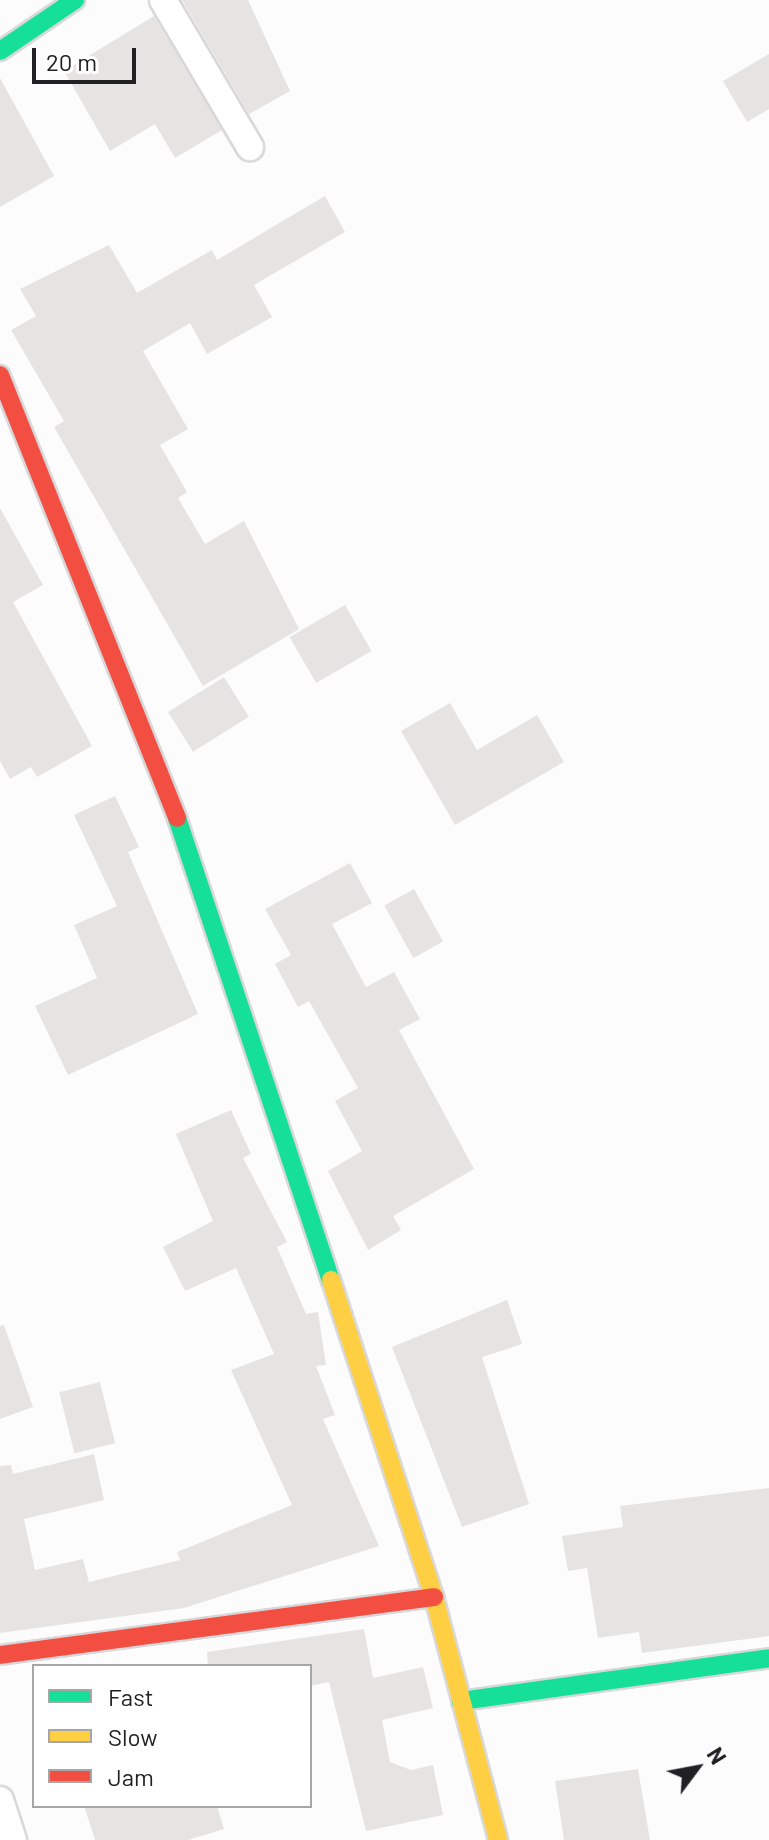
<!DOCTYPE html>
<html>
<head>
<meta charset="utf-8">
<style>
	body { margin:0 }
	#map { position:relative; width:769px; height:1840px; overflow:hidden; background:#fcfcfd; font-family:Barlow,sans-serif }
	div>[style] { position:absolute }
	.building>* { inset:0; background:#e5e4e3; transform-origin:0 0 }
	.roads { filter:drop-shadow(2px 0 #d8d8da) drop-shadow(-2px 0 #d8d8da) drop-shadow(0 2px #d8d8da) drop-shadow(0 -2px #d8d8da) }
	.street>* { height:26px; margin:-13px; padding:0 13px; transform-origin:13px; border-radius:13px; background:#fff }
	.fast>* { height:18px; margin:-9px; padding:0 9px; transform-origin:9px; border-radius:9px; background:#16e098 }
	.slow>* { height:18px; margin:-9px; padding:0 9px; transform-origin:9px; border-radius:9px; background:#ffcf43 }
	.jam>* { height:18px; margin:-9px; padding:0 9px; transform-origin:9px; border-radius:9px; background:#f24e42 }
	span { translate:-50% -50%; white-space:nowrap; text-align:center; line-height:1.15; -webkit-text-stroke:6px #fff; paint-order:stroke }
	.legend { position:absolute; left:32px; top:1664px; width:280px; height:144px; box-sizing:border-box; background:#fff; border:2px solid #a6a6a7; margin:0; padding:10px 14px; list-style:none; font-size:24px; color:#212124 }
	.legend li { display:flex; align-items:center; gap:16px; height:40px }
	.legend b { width:40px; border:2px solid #a6a6a7 }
	.north { position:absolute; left:657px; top:1728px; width:80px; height:80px; -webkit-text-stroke:6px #fff; paint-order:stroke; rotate:58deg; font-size:22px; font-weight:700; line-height:32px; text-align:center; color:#212124 }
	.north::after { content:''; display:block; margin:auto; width:28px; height:36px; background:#212124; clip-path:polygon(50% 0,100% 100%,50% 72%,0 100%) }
	.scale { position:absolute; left:32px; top:48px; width:104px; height:36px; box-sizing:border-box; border:4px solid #212124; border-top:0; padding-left:10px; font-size:24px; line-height:28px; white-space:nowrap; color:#212124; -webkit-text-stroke:6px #fff; paint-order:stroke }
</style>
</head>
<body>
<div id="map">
	<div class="building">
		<i style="clip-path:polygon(182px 0,248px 0,290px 91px,249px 114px)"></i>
		<i style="clip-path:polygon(154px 16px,222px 130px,175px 158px,155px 124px,110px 151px,64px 71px)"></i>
		<i style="clip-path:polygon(769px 54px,769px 109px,747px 122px,723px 81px)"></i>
		<i style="clip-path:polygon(0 78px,54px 176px,0 207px)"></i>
		<i style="clip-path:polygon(325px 196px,345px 232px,254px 285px,272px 317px,207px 354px,190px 323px,143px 351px,188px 429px,160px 445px,187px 492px,178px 498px,205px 544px,244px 521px,299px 629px,203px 686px,54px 427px,64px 421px,11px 330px,36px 316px,20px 289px,109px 245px,137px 293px,212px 250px,217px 260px)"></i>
		<i style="clip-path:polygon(0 508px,43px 585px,13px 602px,92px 746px,37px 777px,31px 767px,10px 779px,0 761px)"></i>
		<i style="left:345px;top:605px;width:53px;height:64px;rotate:60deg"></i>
		<i style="left:224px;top:677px;width:47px;height:66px;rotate:58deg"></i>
		<i style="clip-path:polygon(450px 703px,477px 750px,537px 715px,564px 762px,455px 825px,401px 731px)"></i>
		<i style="clip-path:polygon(115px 796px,139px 847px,128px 852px,198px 1014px,68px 1075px,35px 1006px,97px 978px,74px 925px,117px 906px,74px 815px)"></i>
		<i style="clip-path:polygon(350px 863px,372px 903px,332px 924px,366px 987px,394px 972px,420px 1019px,399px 1030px,474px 1169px,393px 1216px,401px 1230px,368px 1250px,328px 1171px,362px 1151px,335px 1101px,358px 1088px,309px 1001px,298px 1007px,275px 964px,291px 955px,265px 909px)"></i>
		<i style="left:414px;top:889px;width:60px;height:34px;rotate:61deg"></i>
		<i style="clip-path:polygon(231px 1110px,251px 1154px,243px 1158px,287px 1242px,277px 1247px,306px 1314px,318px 1312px,326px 1365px,316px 1366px,335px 1415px,323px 1419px,379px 1546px,184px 1608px,0 1633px,0 1466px,11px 1465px,13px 1474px,94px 1454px,104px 1500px,24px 1519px,35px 1570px,83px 1559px,89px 1582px,180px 1560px,177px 1552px,292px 1505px,231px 1370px,274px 1354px,236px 1268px,185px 1291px,163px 1247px,213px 1221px,176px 1134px)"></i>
		<i style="clip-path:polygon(507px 1300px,522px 1344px,482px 1357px,529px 1504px,462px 1527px,392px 1347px)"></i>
		<i style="clip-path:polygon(4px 1325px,33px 1407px,0 1419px,0 1326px)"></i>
		<i style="left:100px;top:1382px;width:63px;height:42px;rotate:76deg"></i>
		<i style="clip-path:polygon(769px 1488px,769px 1636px,642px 1653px,639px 1632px,598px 1638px,587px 1568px,568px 1571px,562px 1536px,623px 1527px,620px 1506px)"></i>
		<i style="clip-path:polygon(364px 1629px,373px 1678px,423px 1667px,433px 1708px,382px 1720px,390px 1762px,411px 1770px,433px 1765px,443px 1815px,366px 1831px,329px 1682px,310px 1686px,310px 1666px,208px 1666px,207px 1652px)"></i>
		<i style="clip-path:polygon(638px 1769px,650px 1840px,564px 1840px,555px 1781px)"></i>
		<i style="clip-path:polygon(84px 1806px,217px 1806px,224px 1829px,188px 1840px,95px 1840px)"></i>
	</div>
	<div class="roads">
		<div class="street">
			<i style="left:163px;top:0;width:171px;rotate:59.4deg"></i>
			<i style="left:0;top:1800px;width:42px;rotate:72deg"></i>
		</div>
		<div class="fast">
			<i style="left:0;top:51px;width:91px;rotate:-34.2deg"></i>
			<i style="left:177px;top:818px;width:487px;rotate:71.6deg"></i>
			<i style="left:461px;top:1701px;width:311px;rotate:-7.9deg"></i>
		</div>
		<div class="slow">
			<i style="left:331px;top:1280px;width:333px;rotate:72deg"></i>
			<i style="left:434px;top:1597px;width:251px;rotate:75.2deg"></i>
		</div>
		<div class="jam">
			<i style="left:0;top:375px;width:477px;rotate:68.2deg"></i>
			<i style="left:0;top:1655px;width:438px;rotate:-7.6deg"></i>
		</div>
	</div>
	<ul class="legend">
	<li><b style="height:10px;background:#16e098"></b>Fast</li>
	<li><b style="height:10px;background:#ffcf43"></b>Slow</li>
	<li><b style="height:10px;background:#f24e42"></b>Jam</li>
	</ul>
	<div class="north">N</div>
	<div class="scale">20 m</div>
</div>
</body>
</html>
